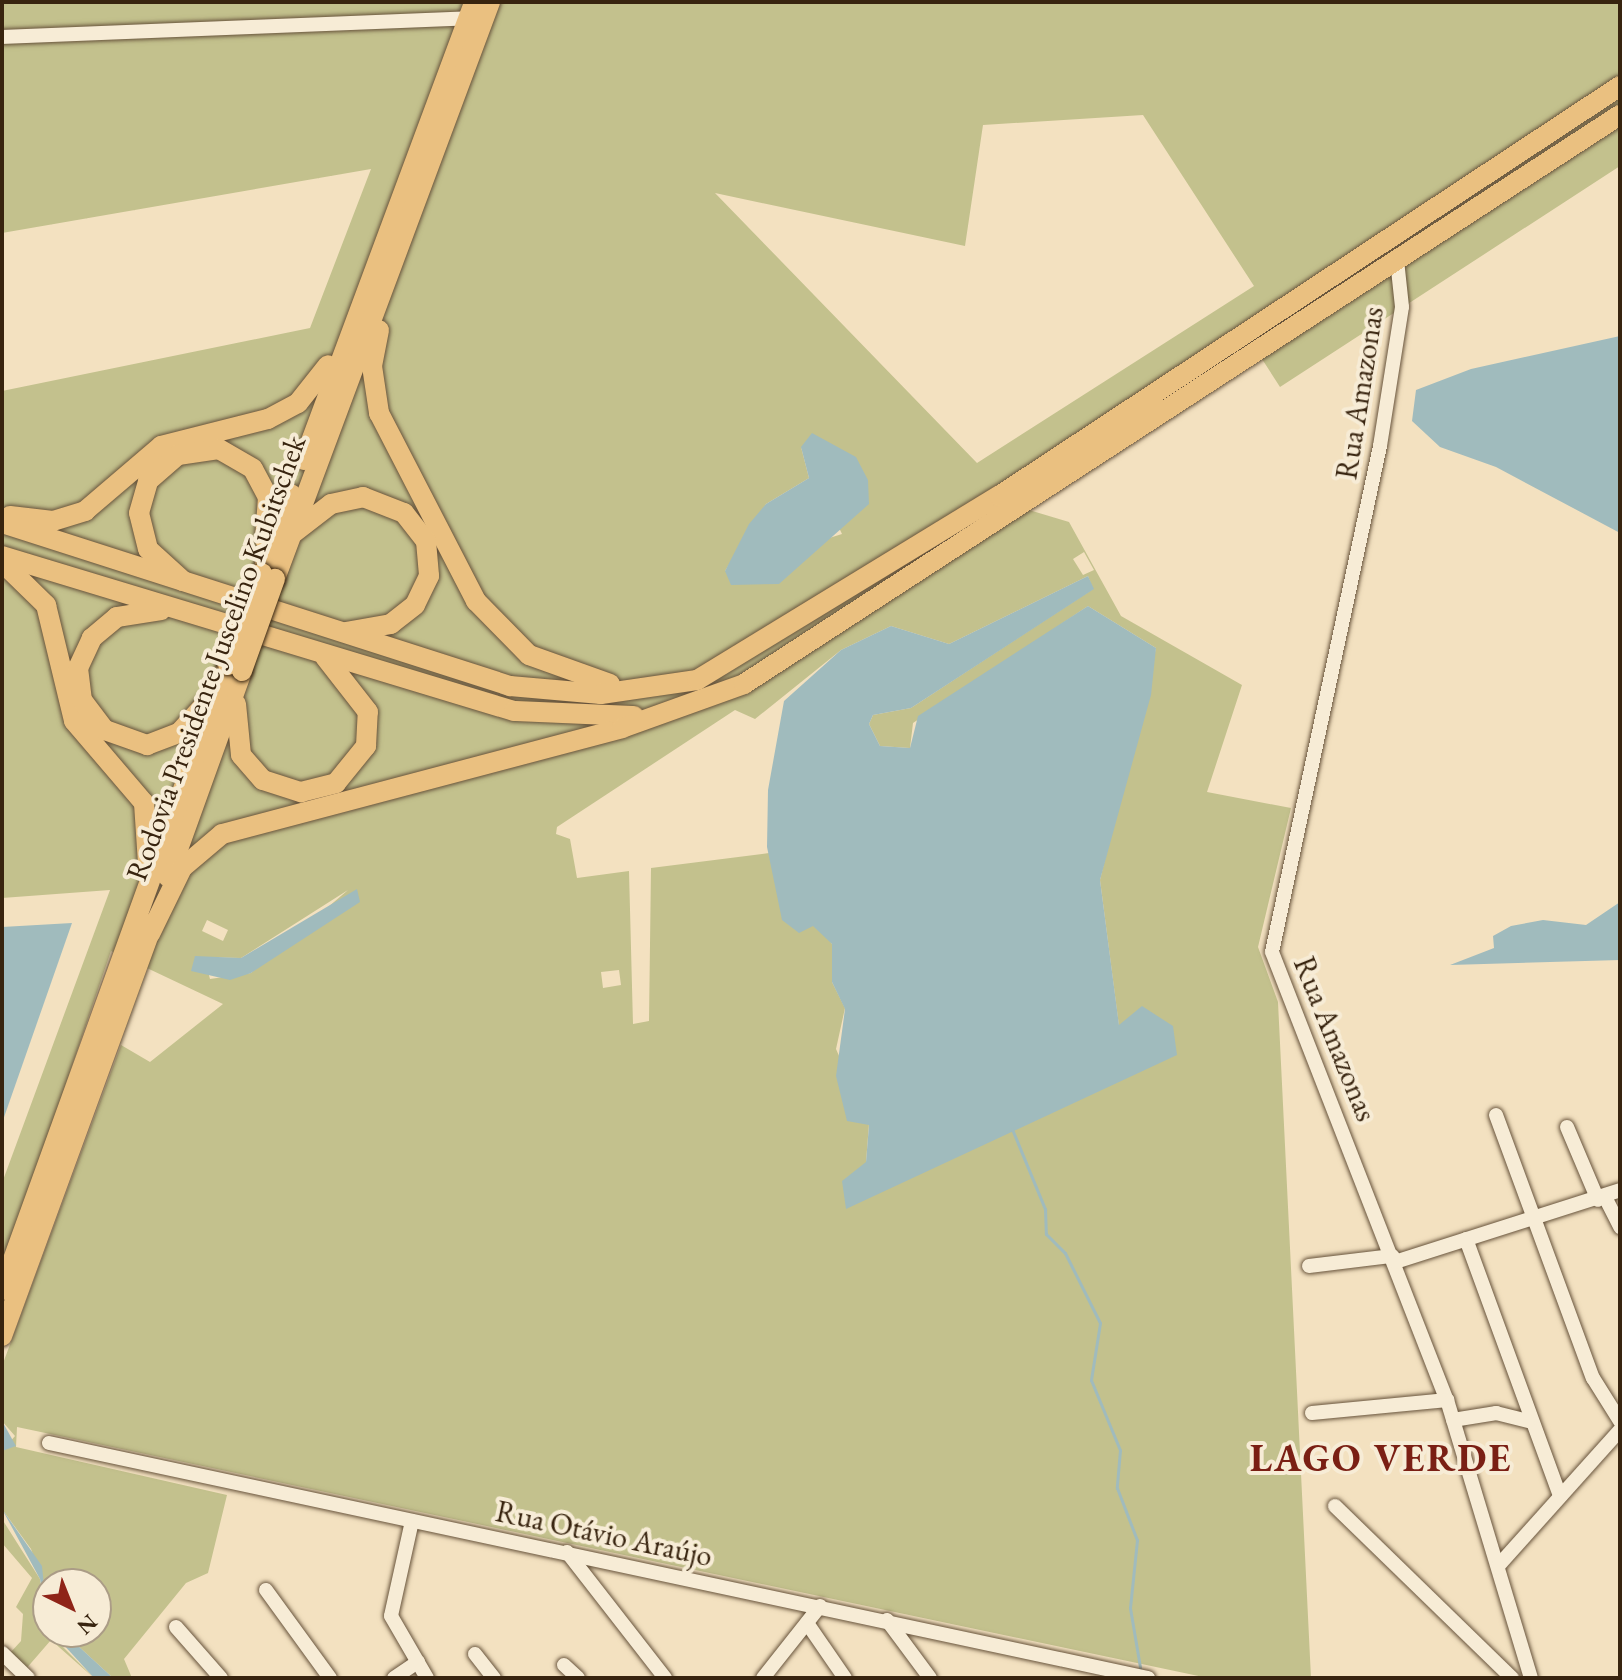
<!DOCTYPE html>
<meta charset="utf-8">
<style>
body{margin:0}
#map{position:relative;width:1622px;height:1680px;overflow:hidden;background:#f3e1c0;font-family:"EB Garamond",serif}
div>[style]{position:absolute}
.green>*{inset:0;background:#c3c18d}
.water>*{inset:0;background:#a0bbbd}
.stream>*{height:3px;margin:-1.5px;padding:0 1.5px;transform-origin:1.5px;border-radius:1.5px;background:#a0bbbd}
.roads{filter:drop-shadow(0 0 2px #67533b) drop-shadow(0 0 2px #67533b)}
.minor>*{height:14px;margin:-7px;padding:0 7px;transform-origin:7px;border-radius:7px;background:#f7ecd6}
.highway>*{height:20px;margin:-10px;padding:0 10px;transform-origin:10px;border-radius:10px;background:#eac080}
.bridges{filter:drop-shadow(0 0 2px #38240f) drop-shadow(0 0 2px #38240f)}
.highway-bridge>*{height:20px;margin:-10px;padding:0 10px;transform-origin:10px;border-radius:10px;background:#eac080}
span{translate:-50% -50%;white-space:nowrap;text-align:center;line-height:1.15;-webkit-text-stroke:8px #f7ecd6;paint-order:stroke}
.street-label{font-size:30px;color:#38240f}
.district-label{font-size:38px;color:#7a1f14;font-weight:700;letter-spacing:2px}
.frame{position:absolute;inset:0;border:4px solid #38240f;pointer-events:none}
.north{position:absolute;left:32px;top:1568px;width:80px;height:80px;box-sizing:border-box;background:#f7ecd6;border:2px solid #ab9c86;border-radius:50%;rotate:137deg;font-size:22px;font-weight:700;line-height:32px;text-align:center;color:#38240f}
.north::after{content:'';display:block;margin:auto;width:28px;height:36px;background:#8f2418;clip-path:polygon(50% 0,100% 100%,50% 72%,0 100%)}
</style>
<div id="map">
<div class="green">
<i style="clip-path:polygon(evenodd,2px 2px,1620px 2px,1620px 166px,1280px 387px,1262px 359px,1029px 510px,1069px 522px,1121px 616px,1242px 685px,1207px 792px,1291px 808px,1258px 947px,1278px 1002px,1311px 1678px,1208px 1678px,17px 1427px,16px 1447px,227px 1495px,208px 1573px,186px 1583px,124px 1659px,132px 1678px,113px 1678px,63px 1632px,96px 1632px,96px 1584px,48px 1584px,48px 1599px,31px 1549px,2px 1509px,2px 1451px,15px 1436px,2px 1421px,2px 1366px,121px 1045px,150px 1062px,223px 1004px,111px 951px,2px 1272px,2px 1183px,110px 890px,2px 898px,2px 391px,310px 328px,371px 169px,2px 233px,2px 2px,1143px 115px,1254px 286px,977px 463px,715px 193px,965px 246px,983px 125px,1143px 115px,2px 2px,801px 447px,842px 534px,725px 571px,766px 504px,809px 478px,801px 447px,2px 2px,1084px 552px,1094px 570px,1083px 575px,1073px 559px,1084px 552px,2px 2px,1088px 576px,1093px 589px,911px 708px,873px 715px,869px 724px,880px 746px,910px 748px,913px 723px,1088px 606px,1156px 648px,1100px 880px,1119px 1026px,866px 1162px,869px 1124px,836px 1049px,845px 1008px,832px 982px,832px 944px,769px 853px,651px 868px,649px 1021px,633px 1024px,629px 871px,577px 878px,570px 839px,556px 834px,557px 827px,735px 710px,755px 719px,841px 650px,891px 626px,949px 644px,1088px 576px,2px 2px,348px 890px,251px 973px,210px 979px,204px 957px,241px 958px,348px 890px,2px 2px,207px 920px,228px 930px,223px 941px,202px 931px,207px 920px,2px 2px,619px 970px,621px 985px,603px 988px,601px 972px,619px 970px)"></i>
<i style="clip-path:polygon(2px 1519px,40px 1579px,48px 1632px,94px 1678px,51px 1640px,25px 1670px,10px 1653px,21px 1641px,23px 1614px,16px 1607px,32px 1578px,2px 1543px)"></i>
</div>
<div class="water">
<i style="clip-path:polygon(1620px 336px,1620px 533px,1496px 467px,1440px 447px,1412px 421px,1416px 390px,1471px 369px)"></i>
<i style="clip-path:polygon(812px 433px,856px 457px,868px 480px,869px 504px,779px 584px,731px 585px,725px 571px,749px 524px,766px 504px,809px 478px,801px 447px)"></i>
<i style="clip-path:polygon(1088px 576px,1094px 589px,911px 708px,873px 715px,869px 724px,880px 746px,910px 748px,918px 716px,1088px 606px,1156px 648px,1151px 695px,1100px 880px,1119px 1025px,1142px 1006px,1173px 1026px,1177px 1055px,846px 1209px,842px 1181px,866px 1162px,869px 1125px,847px 1121px,836px 1076px,845px 1009px,832px 982px,832px 944px,813px 926px,799px 933px,782px 920px,767px 847px,768px 790px,784px 701px,841px 650px,891px 626px,949px 644px)"></i>
<i style="clip-path:polygon(357px 889px,360px 902px,251px 973px,230px 980px,191px 971px,195px 956px,241px 958px)"></i>
<i style="clip-path:polygon(1620px 902px,1620px 960px,1450px 965px,1494px 948px,1493px 936px,1511px 926px,1543px 920px,1586px 925px)"></i>
<i style="clip-path:polygon(72px 923px,2px 1123px,2px 927px)"></i>
<i style="clip-path:polygon(2px 1421px,16px 1446px,2px 1451px)"></i>
<i style="clip-path:polygon(2px 1509px,42px 1566px,48px 1625px,40px 1579px)"></i>
<i style="clip-path:polygon(52px 1632px,63px 1632px,113px 1678px,94px 1678px)"></i>
</div>
<div class="stream">
<i style="left:1012px;top:1129px;width:87px;rotate:67.6deg"></i>
<i style="left:1045px;top:1209px;width:25px;rotate:88deg"></i>
<i style="left:1046px;top:1234px;width:27px;rotate:45deg"></i>
<i style="left:1065px;top:1253px;width:78px;rotate:63.4deg"></i>
<i style="left:1100px;top:1323px;width:58px;rotate:99deg"></i>
<i style="left:1091px;top:1380px;width:76px;rotate:67.5deg"></i>
<i style="left:1120px;top:1450px;width:38px;rotate:95deg"></i>
<i style="left:1117px;top:1488px;width:56px;rotate:69deg"></i>
<i style="left:1137px;top:1540px;width:68px;rotate:95.9deg"></i>
<i style="left:1130px;top:1608px;width:66px;rotate:80.4deg"></i>
</div>
<div class="roads">
<div class="minor">
<i style="left:2px;top:37px;width:467px;rotate:-2.3deg"></i>
<i style="left:1397px;top:260px;width:47px;rotate:83.9deg"></i>
<i style="left:1402px;top:307px;width:141px;rotate:99deg"></i>
<i style="left:1380px;top:446px;width:517px;rotate:102.05deg"></i>
<i style="left:1272px;top:952px;width:481px;rotate:68.7deg"></i>
<i style="left:1447px;top:1400px;width:290px;rotate:73.2deg"></i>
<i style="left:1496px;top:1115px;width:280px;rotate:69.8deg"></i>
<i style="left:1593px;top:1378px;width:51px;rotate:57.9deg"></i>
<i style="left:1567px;top:1127px;width:79px;rotate:67deg"></i>
<i style="left:1605px;top:1197px;width:34px;rotate:63deg"></i>
<i style="left:1466px;top:1239px;width:274px;rotate:69.9deg"></i>
<i style="left:1395px;top:1262px;width:236px;rotate:-17.7deg"></i>
<i style="left:1309px;top:1266px;width:84px;rotate:-6.9deg"></i>
<i style="left:1312px;top:1413px;width:136px;rotate:-5.5deg"></i>
<i style="left:1453px;top:1420px;width:44px;rotate:-9.2deg"></i>
<i style="left:1496px;top:1413px;width:33px;rotate:14deg"></i>
<i style="left:49px;top:1443px;width:1124px;rotate:12.07deg"></i>
<i style="left:1335px;top:1506px;width:247px;rotate:44.2deg"></i>
<i style="left:412px;top:1521px;width:97px;rotate:102.5deg"></i>
<i style="left:391px;top:1616px;width:72px;rotate:59.9deg"></i>
<i style="left:567px;top:1552px;width:160px;rotate:52.1deg"></i>
<i style="left:1498px;top:1566px;width:183px;rotate:-48.1deg"></i>
<i style="left:266px;top:1590px;width:109px;rotate:54deg"></i>
<i style="left:887px;top:1620px;width:72px;rotate:53.4deg"></i>
<i style="left:807px;top:1623px;width:67px;rotate:55.4deg"></i>
<i style="left:176px;top:1627px;width:68px;rotate:48.6deg"></i>
<i style="left:2px;top:1653px;width:36px;rotate:44deg"></i>
<i style="left:475px;top:1654px;width:31px;rotate:52deg"></i>
<i style="left:564px;top:1665px;width:19px;rotate:43deg"></i>
<i style="left:394px;top:1678px;width:29px;rotate:-34deg"></i>
<i style="left:763px;top:1678px;width:92px;rotate:-51.6deg"></i>
</div>
<div class="highway">
<i style="left:379px;top:330px;width:37px;rotate:101deg"></i>
<i style="left:372px;top:366px;width:48px;rotate:81.5deg"></i>
<i style="left:379px;top:413px;width:212px;rotate:62.7deg"></i>
<i style="left:476px;top:601px;width:76px;rotate:45.5deg"></i>
<i style="left:529px;top:655px;width:86px;rotate:19.7deg"></i>
<i style="left:304px;top:460px;width:489px;rotate:-69.6deg"></i>
<i style="left:10px;top:516px;width:43px;rotate:6.6deg"></i>
<i style="left:53px;top:521px;width:34px;rotate:-17deg"></i>
<i style="left:85px;top:511px;width:100px;rotate:-40.5deg"></i>
<i style="left:161px;top:446px;width:110px;rotate:-14.2deg"></i>
<i style="left:268px;top:419px;width:34px;rotate:-28deg"></i>
<i style="left:298px;top:403px;width:48px;rotate:-51.7deg"></i>
<i style="left:2px;top:523px;width:534px;rotate:17.79deg"></i>
<i style="left:510px;top:686px;width:91px;rotate:5deg"></i>
<i style="left:601px;top:694px;width:97px;rotate:-8.3deg"></i>
<i style="left:697px;top:680px;width:354px;rotate:-31.4deg"></i>
<i style="left:999px;top:496px;width:744px;rotate:-33.43deg"></i>
<i style="left:292px;top:534px;width:49px;rotate:-37.6deg"></i>
<i style="left:331px;top:504px;width:33px;rotate:-12deg"></i>
<i style="left:363px;top:497px;width:44px;rotate:21.3deg"></i>
<i style="left:404px;top:513px;width:36px;rotate:52deg"></i>
<i style="left:426px;top:541px;width:35px;rotate:85deg"></i>
<i style="left:429px;top:576px;width:32px;rotate:116deg"></i>
<i style="left:415px;top:605px;width:31px;rotate:142deg"></i>
<i style="left:391px;top:624px;width:46px;rotate:169.9deg"></i>
<i style="left:2px;top:556px;width:535px;rotate:16.84deg"></i>
<i style="left:514px;top:711px;width:120px;rotate:2.4deg"></i>
<i style="left:2px;top:562px;width:62px;rotate:44.3deg"></i>
<i style="left:46px;top:605px;width:119px;rotate:76.4deg"></i>
<i style="left:74px;top:721px;width:108px;rotate:49.5deg"></i>
<i style="left:144px;top:803px;width:60px;rotate:86.2deg"></i>
<i style="left:262px;top:573px;width:84px;rotate:-69.8deg"></i>
<i style="left:275px;top:579px;width:616px;rotate:-69.56deg"></i>
<i style="left:183px;top:581px;width:47px;rotate:-137.6deg"></i>
<i style="left:148px;top:549px;width:37px;rotate:-104deg"></i>
<i style="left:139px;top:513px;width:33px;rotate:-74deg"></i>
<i style="left:148px;top:481px;width:40px;rotate:-41deg"></i>
<i style="left:178px;top:455px;width:41px;rotate:-8.3deg"></i>
<i style="left:219px;top:449px;width:39px;rotate:30deg"></i>
<i style="left:253px;top:469px;width:32px;rotate:62deg"></i>
<i style="left:268px;top:497px;width:43px;rotate:94deg"></i>
<i style="left:161px;top:610px;width:45px;rotate:171deg"></i>
<i style="left:117px;top:617px;width:33px;rotate:140deg"></i>
<i style="left:92px;top:638px;width:33px;rotate:115deg"></i>
<i style="left:78px;top:668px;width:32px;rotate:83deg"></i>
<i style="left:82px;top:700px;width:38px;rotate:53deg"></i>
<i style="left:105px;top:730px;width:45px;rotate:19.7deg"></i>
<i style="left:147px;top:745px;width:34px;rotate:-21deg"></i>
<i style="left:179px;top:733px;width:42px;rotate:-47.9deg"></i>
<i style="left:236px;top:704px;width:51px;rotate:84.4deg"></i>
<i style="left:241px;top:755px;width:33px;rotate:49deg"></i>
<i style="left:263px;top:780px;width:40px;rotate:18deg"></i>
<i style="left:301px;top:792px;width:36px;rotate:-14deg"></i>
<i style="left:336px;top:783px;width:48px;rotate:-51deg"></i>
<i style="left:366px;top:746px;width:34px;rotate:-87deg"></i>
<i style="left:368px;top:712px;width:70px;rotate:-128deg"></i>
<i style="left:168px;top:877px;width:219px;rotate:-70.2deg"></i>
<i style="left:150px;top:934px;width:73px;rotate:-64.1deg"></i>
<i style="left:182px;top:868px;width:52px;rotate:-40.4deg"></i>
<i style="left:222px;top:834px;width:414px;rotate:-14.8deg"></i>
<i style="left:622px;top:728px;width:130px;rotate:-19.8deg"></i>
<i style="left:744px;top:684px;width:1045px;rotate:-33.01deg"></i>
<i style="left:2px;top:1290px;width:665px;rotate:-70.12deg"></i>
<i style="left:2px;top:1336px;width:440px;rotate:-69.9deg"></i>
</div>
</div>
<div class="bridges">
<div class="highway-bridge">
<i style="left:228px;top:665px;width:98px;rotate:-69.7deg"></i>
<i style="left:242px;top:671px;width:98px;rotate:-70.3deg"></i>
</div>
</div>
<div class="street-label">
<span style="left:1360px;top:393px;rotate:-81deg">Rua Amazonas</span>
<span style="left:216px;top:658px;rotate:-70deg">Rodovia Presidente Juscelino Kubitschek</span>
<span style="left:1335px;top:1039px;rotate:68deg">Rua Amazonas</span>
<span style="left:604px;top:1534px;rotate:12deg">Rua Otávio Araújo</span>
</div>
<div class="district-label">
<span style="left:1381px;top:1458px">LAGO VERDE</span>
</div>
<div class="frame"></div>
<div class="north">N</div>
</div>
